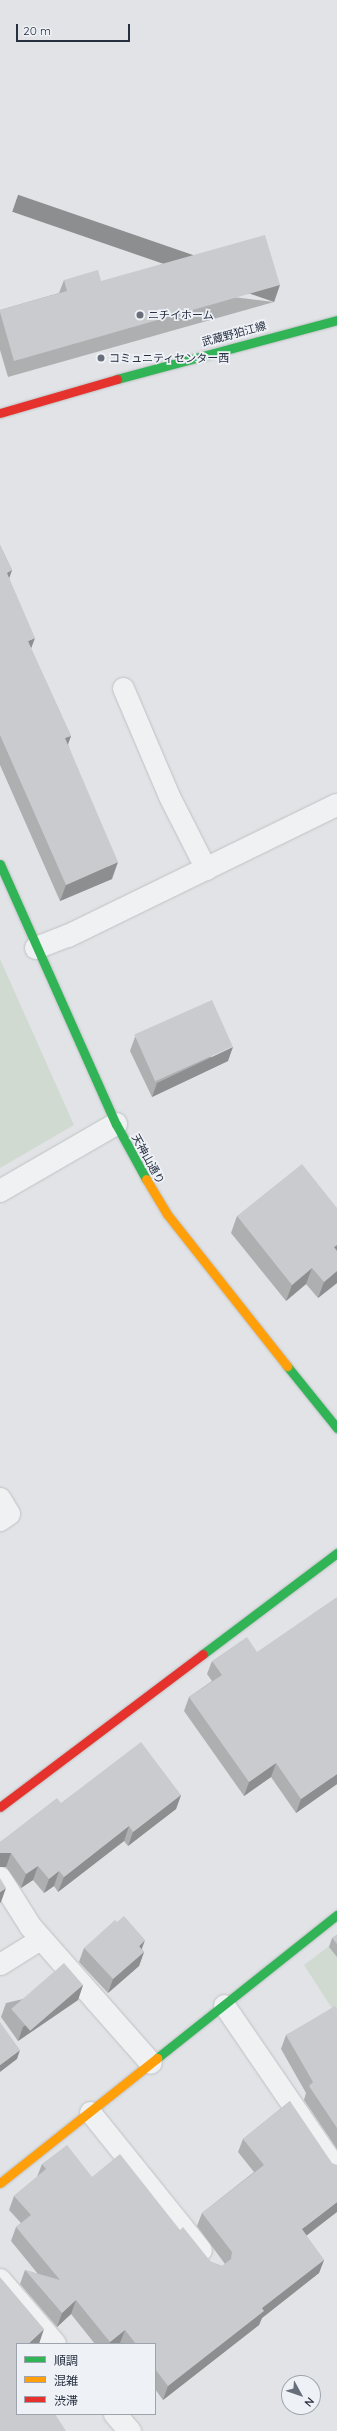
<!DOCTYPE html>
<meta charset="utf-8">
<style>
body{margin:0}
#map{position:relative;width:337px;height:2431px;overflow:hidden;background:#e1e3e6;font-family:Quicksand,"Noto Sans JP",sans-serif}
div>[style]{position:absolute}
.green>*{inset:0;background:#d1dad1}
.roads{filter:drop-shadow(0 0 1px #bfc1c4) drop-shadow(0 0 1px #bfc1c4)}
.lane>*{height:21px;margin:-10.5px;padding:0 10.5px;transform-origin:10.5px;border-radius:10.5px;background:#f0f1f3}
.street>*{height:22px;margin:-11px;padding:0 11px;transform-origin:11px;border-radius:11px;background:#f0f1f3}
.fast>*{height:9px;margin:-4.5px;padding:0 4.5px;transform-origin:4.5px;border-radius:4.5px;background:#30b455}
.slow>*{height:9px;margin:-4.5px;padding:0 4.5px;transform-origin:4.5px;border-radius:4.5px;background:#ff9f0a}
.jam>*{height:9px;margin:-4.5px;padding:0 4.5px;transform-origin:4.5px;border-radius:4.5px;background:#e5322d}
.wall>*{inset:0;background:#adafb1}
.shaded-wall>*{inset:0;background:#8d8e90;transform-origin:0 0}
.building>*{inset:0;background:#c9cbce;transform-origin:0 0}
.dots>*{width:11px;height:11px;translate:-50% -50%;box-sizing:border-box;border:2px solid #eef1f6;border-radius:50%}
span{translate:-50% -50%;white-space:nowrap;text-align:center;line-height:1.15;-webkit-text-stroke:3.5px #eef1f6;paint-order:stroke}
.poi-label{font-size:11px;color:#273040}
.left{translate:0 -50%;text-align:left}
.street-label{font-size:11px;color:#273040}
.legend{position:absolute;left:16px;top:2343px;width:140px;height:72px;box-sizing:border-box;background:#eef1f6;border:1px solid #9ea4ad;margin:0;padding:5px 7px;list-style:none;font-size:12px;color:#273040}
.legend li{display:flex;align-items:center;gap:8px;height:20px}
.legend b{width:20px;border:1px solid #9ea4ad}
.north{position:absolute;left:281px;top:2375px;width:40px;height:40px;box-sizing:border-box;background:#eef1f6;border:1px solid #9ea4ad;border-radius:50%;rotate:130deg;font-size:11px;font-weight:700;line-height:16px;text-align:center;color:#273040}
.north::after{content:'';display:block;margin:auto;width:14px;height:18px;background:#686f7a;clip-path:polygon(50% 0,100% 100%,50% 72%,0 100%)}
.scale{position:absolute;left:16px;top:24px;width:114px;height:18px;box-sizing:border-box;border:2px solid #273040;border-top:0;padding-left:5px;font-size:12px;line-height:14px;white-space:nowrap;color:#273040;-webkit-text-stroke:3px #eef1f6;paint-order:stroke}
</style>
<div id="map">
<div class="green">
<i style="clip-path:polygon(0 959px,74px 1125px,0 1168px)"></i>
<i style="clip-path:polygon(337px 1940px,337px 2016px,304px 1965px)"></i>
</div>
<div class="roads">
<div class="lane">
<i style="left:123px;top:688px;width:117px;rotate:66.9deg"></i>
<i style="left:169px;top:796px;width:82px;rotate:63.1deg"></i>
<i style="left:0;top:1964px;width:47px;rotate:-32deg"></i>
<i style="left:224px;top:2005px;width:200px;rotate:55.6deg"></i>
<i style="left:90px;top:2112px;width:177px;rotate:51.2deg"></i>
</div>
<div class="street">
<i style="left:36px;top:948px;width:34px;rotate:-21deg"></i>
<i style="left:68px;top:936px;width:299px;rotate:-26deg"></i>
<i style="left:0;top:1191px;width:134px;rotate:-30deg"></i>
<i style="left:0;top:1499px;width:17px;rotate:59deg"></i>
<i style="left:9px;top:1514px;width:11px;rotate:146deg"></i>
<i style="left:0;top:1878px;width:58px;rotate:57.7deg"></i>
<i style="left:31px;top:1927px;width:181px;rotate:48.6deg"></i>
<i style="left:0;top:2280px;width:84px;rotate:49.3deg"></i>
<i style="left:115px;top:2414px;width:23px;rotate:49deg"></i>
</div>
<div class="fast">
<i style="left:117px;top:379px;width:228px;rotate:-15deg"></i>
<i style="left:0;top:864px;width:285px;rotate:66deg"></i>
<i style="left:116px;top:1124px;width:63px;rotate:61.4deg"></i>
<i style="left:287px;top:1366px;width:80px;rotate:51.1deg"></i>
<i style="left:203px;top:1654px;width:168px;rotate:-37deg"></i>
<i style="left:157px;top:2058px;width:230px;rotate:-38.5deg"></i>
</div>
<div class="slow">
<i style="left:146px;top:1179px;width:41px;rotate:59deg"></i>
<i style="left:167px;top:1214px;width:194px;rotate:51.7deg"></i>
<i style="left:0;top:2183px;width:201px;rotate:-38.5deg"></i>
</div>
<div class="jam">
<i style="left:0;top:413px;width:122px;rotate:-16.2deg"></i>
<i style="left:0;top:1807px;width:254px;rotate:-37deg"></i>
</div>
</div>
<div class="wall">
<i style="clip-path:polygon(64px 280px,101px 281px,274px 302px,8px 377px,0 350px,0 310px,59px 293px)"></i>
<i style="clip-path:polygon(0 545px,12px 570px,9px 578px,31px 649px,71px 736px,68px 744px,112px 879px,60px 901px,0 765px)"></i>
<i style="clip-path:polygon(135px 1037px,228px 1061px,152px 1097px,130px 1051px)"></i>
<i style="clip-path:polygon(337px 1208px,337px 1283px,318px 1298px,306px 1284px,286px 1301px,231px 1233px,237px 1216px)"></i>
<i style="clip-path:polygon(212px 1661px,337px 1784px,296px 1813px,271px 1777px,244px 1796px,184px 1711px,189px 1697px,212px 1681px,207px 1674px)"></i>
<i style="clip-path:polygon(181px 1795px,176px 1809px,128px 1846px,124px 1841px,58px 1892px,54px 1886px,44px 1893px,33px 1880px,21px 1888px,6px 1867px,0 1867px,0 1842px,61px 1803px)"></i>
<i style="clip-path:polygon(337px 1935px,337px 1957px,329px 1947px,332px 1938px)"></i>
<i style="clip-path:polygon(84px 1948px,142px 1949px,144px 1952px,139px 1966px,108px 1993px,79px 1962px)"></i>
<i style="clip-path:polygon(83px 1985px,78px 2000px,18px 2041px,1px 2017px,6px 2003px)"></i>
<i style="clip-path:polygon(337px 2009px,337px 2149px,304px 2100px,306px 2093px,281px 2049px,286px 2035px)"></i>
<i style="clip-path:polygon(290px 2101px,306px 2236px,324px 2260px,319px 2273px,262px 2318px,259px 2325px,163px 2400px,155px 2389px,155px 2344px,120px 2344px,120px 2343px,119px 2344px,95px 2344px,71px 2314px,57px 2327px,20px 2284px,25px 2270px,38px 2274px,11px 2241px,16px 2227px,21px 2223px,9px 2210px,14px 2196px,37px 2177px,42px 2164px,92px 2177px,180px 2230px,211px 2262px,222px 2266px,225px 2264px,197px 2226px,202px 2213px,254px 2172px,238px 2152px,243px 2139px)"></i>
</div>
<div class="shaded-wall">
<i style="left:280px;top:285px;width:18px;height:277px;rotate:109deg"></i>
<i style="clip-path:polygon(12px 570px,6px 587px,7px 573px)"></i>
<i style="clip-path:polygon(35px 638px,29px 654px,28px 641px)"></i>
<i style="clip-path:polygon(71px 736px,65px 752px,65px 738px)"></i>
<i style="clip-path:polygon(118px 862px,112px 879px,60px 901px,66px 885px)"></i>
<i style="clip-path:polygon(233px 1047px,228px 1061px,152px 1097px,157px 1083px)"></i>
<i style="clip-path:polygon(337px 1245px,337px 1256px,334px 1247px)"></i>
<i style="clip-path:polygon(312px 1268px,306px 1284px,286px 1301px,292px 1285px)"></i>
<i style="clip-path:polygon(337px 1271px,337px 1283px,318px 1298px,324px 1282px)"></i>
<i style="clip-path:polygon(276px 1763px,271px 1777px,244px 1796px,249px 1782px)"></i>
<i style="clip-path:polygon(337px 1774px,337px 1784px,296px 1813px,301px 1799px)"></i>
<i style="clip-path:polygon(181px 1795px,176px 1809px,128px 1846px,133px 1832px)"></i>
<i style="clip-path:polygon(129px 1826px,124px 1841px,58px 1892px,64px 1877px)"></i>
<i style="clip-path:polygon(0 1853px,11px 1853px,6px 1867px,0 1867px)"></i>
<i style="clip-path:polygon(38px 1866px,33px 1880px,21px 1888px,26px 1874px)"></i>
<i style="clip-path:polygon(59px 1871px,54px 1886px,44px 1893px,49px 1879px)"></i>
<i style="clip-path:polygon(6px 1888px,1px 1902px,0 1903px,0 1892px)"></i>
<i style="clip-path:polygon(145px 1940px,140px 1954px,139px 1946px)"></i>
<i style="clip-path:polygon(144px 1952px,139px 1966px,108px 1993px,113px 1979px)"></i>
<i style="clip-path:polygon(83px 1985px,78px 2000px,18px 2041px,23px 2027px)"></i>
<i style="clip-path:polygon(20px 2050px,17px 2059px,0 2072px,0 2065px)"></i>
<i style="clip-path:polygon(337px 2202px,337px 2212px,297px 2243px,302px 2229px)"></i>
<i style="clip-path:polygon(324px 2260px,319px 2273px,262px 2318px,259px 2325px,163px 2400px,168px 2386px,262px 2308px)"></i>
<i style="clip-path:polygon(76px 2300px,71px 2314px,57px 2327px,62px 2313px)"></i>
<i style="clip-path:polygon(44px 2329px,39px 2344px,28px 2344px)"></i>
<i style="clip-path:polygon(125px 2330px,120px 2343px,119px 2344px,109px 2344px,110px 2342px)"></i>
</div>
<div class="building">
<i style="clip-path:polygon(265px 235px,280px 285px,14px 361px,0 312px,0 310px,67px 291px,64px 280px,98px 270px,101px 281px)"></i>
<i style="clip-path:polygon(0 545px,12px 570px,7px 573px,35px 638px,28px 641px,71px 736px,65px 738px,118px 862px,66px 885px,0 735px)"></i>
<i style="left:212px;top:1000px;width:51px;height:85px;rotate:66deg"></i>
<i style="clip-path:polygon(302px 1164px,337px 1208px,337px 1245px,334px 1247px,337px 1251px,337px 1271px,324px 1282px,312px 1268px,292px 1285px,237px 1216px)"></i>
<i style="clip-path:polygon(337px 1597px,337px 1774px,301px 1799px,276px 1763px,249px 1782px,189px 1697px,222px 1675px,212px 1661px,247px 1637px,257px 1652px)"></i>
<i style="clip-path:polygon(141px 1742px,181px 1795px,133px 1832px,129px 1826px,64px 1877px,59px 1871px,49px 1879px,38px 1866px,26px 1874px,11px 1853px,0 1853px,0 1842px,57px 1798px,61px 1803px)"></i>
<i style="clip-path:polygon(0 1878px,6px 1888px,0 1892px)"></i>
<i style="clip-path:polygon(124px 1916px,145px 1940px,139px 1946px,144px 1952px,113px 1979px,84px 1948px,115px 1920px,117px 1922px)"></i>
<i style="clip-path:polygon(337px 1935px,337px 1944px,332px 1938px)"></i>
<i style="left:64px;top:1963px;width:29px;height:70px;rotate:49deg"></i>
<i style="clip-path:polygon(335px 2006px,337px 2009px,337px 2128px,309px 2086px,313px 2082px,286px 2035px)"></i>
<i style="clip-path:polygon(0 2022px,20px 2050px,0 2065px)"></i>
<i style="clip-path:polygon(290px 2101px,332px 2163px,337px 2165px,337px 2202px,302px 2229px,324px 2260px,262px 2308px,264px 2311px,168px 2386px,155px 2369px,155px 2344px,136px 2344px,125px 2330px,110px 2342px,76px 2300px,62px 2313px,25px 2270px,60px 2280px,16px 2227px,31px 2215px,14px 2196px,46px 2169px,42px 2164px,67px 2145px,92px 2177px,120px 2154px,180px 2230px,183px 2227px,211px 2262px,222px 2266px,231px 2259px,232px 2252px,202px 2213px,264px 2165px,243px 2139px)"></i>
<i style="clip-path:polygon(0 2277px,44px 2329px,28px 2344px,17px 2344px,17px 2414px,55px 2414px,66px 2431px,0 2431px)"></i>
</div>
<div class="dots">
<i style="left:140px;top:315px;background:#686f7a"></i>
<i style="left:101px;top:358px;background:#686f7a"></i>
</div>
<div class="poi-label">
<span class="left" style="left:148px;top:315px">ニチイホーム</span>
<span class="left" style="left:109px;top:358px">コミュニティセンター西</span>
</div>
<div class="street-label">
<span style="left:234px;top:334px;rotate:-15deg">武蔵野狛江線</span>
<span style="left:148px;top:1159px;rotate:61deg">天神山通り</span>
</div>
<ul class="legend">
<li><b style="height:5px;background:#30b455"></b>順調</li>
<li><b style="height:5px;background:#ff9f0a"></b>混雑</li>
<li><b style="height:5px;background:#e5322d"></b>渋滞</li>
</ul>
<div class="north">N</div>
<div class="scale">20 m</div>
</div>
